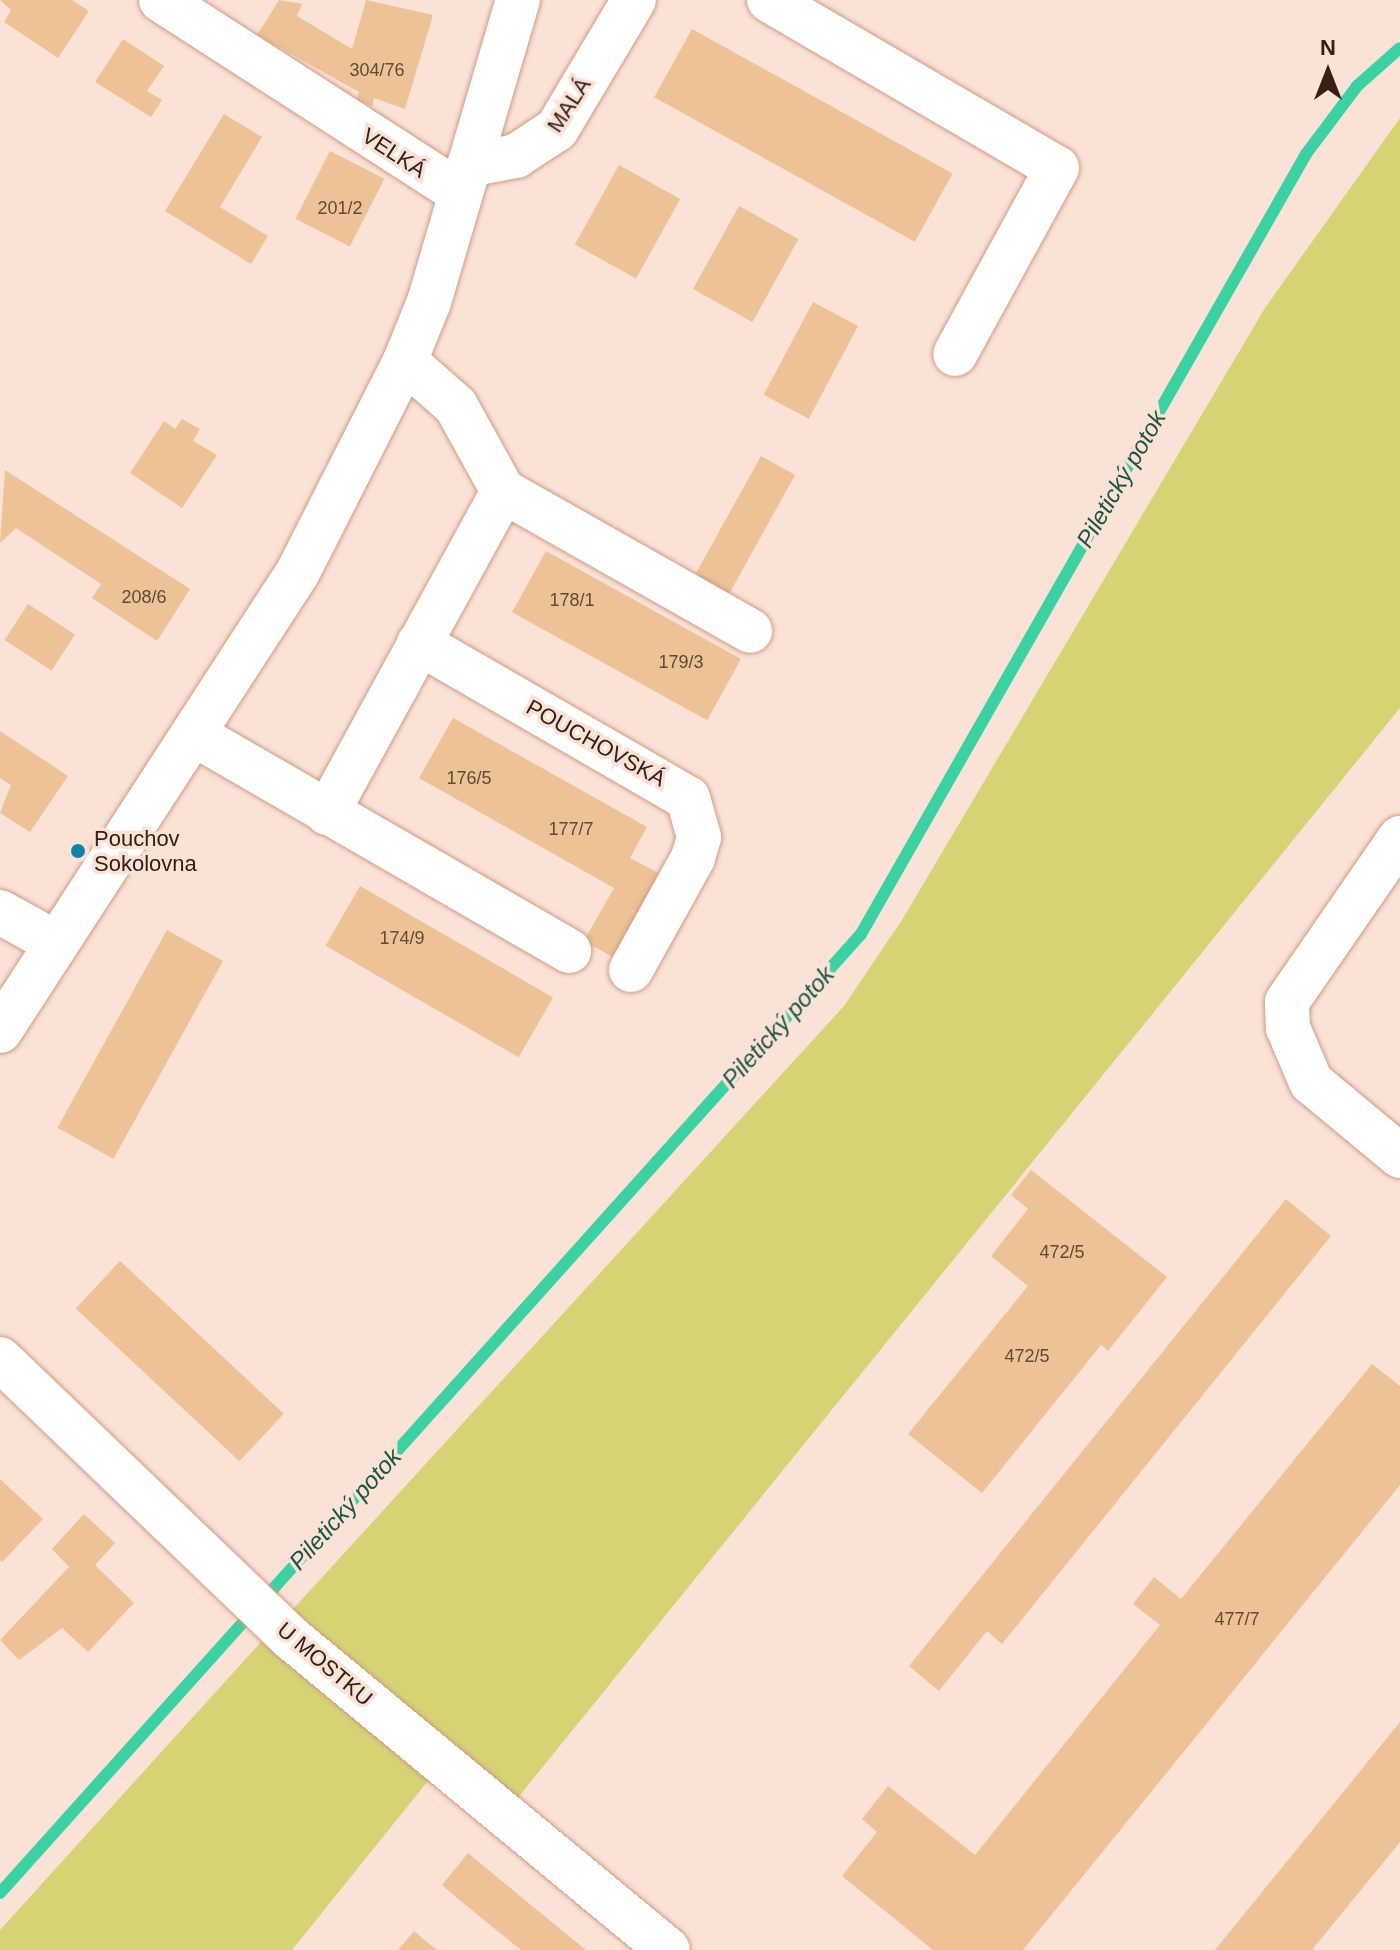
<!DOCTYPE html>
<meta charset="utf-8">
<style>
body{margin:0}
#map{position:relative;width:1400px;height:1950px;overflow:hidden;background:#fae2d7;font-family:Arial,sans-serif}
div>[style]{position:absolute}
.green>*{inset:0;background:#d6d375}
.stream>*{height:12px;margin:-6px;padding:0 6px;transform-origin:6px;border-radius:6px;background:#3bd1a2}
.building>*{inset:0;background:#ecc296;transform-origin:0 0}
.roads{filter:drop-shadow(0 0 2px #d19b80) drop-shadow(0 0 2px #d19b80)}
.minor>*{height:44px;margin:-22px;padding:0 22px;transform-origin:22px;border-radius:22px;background:#fff}
.dots>*{width:22px;height:22px;translate:-50% -50%;box-sizing:border-box;border:4px solid #fae2d7;border-radius:50%}
span{translate:-50% -50%;white-space:nowrap;text-align:center;line-height:1.15;-webkit-text-stroke:7px #fae2d7;paint-order:stroke}
.number-label{font-size:18px;color:#634836}
.number-label span{-webkit-text-stroke-width:0}
.street-label{font-size:22px;color:#352016}
.poi-label{font-size:22px;color:#352016}
.left{translate:0 -50%;text-align:left}
.water-label{font-size:24px;color:#1c5642;font-style:italic}
.north{position:absolute;left:1288px;top:32px;width:80px;height:80px;-webkit-text-stroke:6px #fae2d7;paint-order:stroke;rotate:0deg;font-size:22px;font-weight:700;line-height:32px;text-align:center;color:#352016}
.north::after{content:'';display:block;margin:auto;width:28px;height:36px;background:#352016;clip-path:polygon(50% 0,100% 100%,50% 72%,0 100%)}
</style>
<div id="map">
<div class="green">
<i style="clip-path:polygon(1400px 118px,1400px 708px,516px 1800px,284px 1619px,844px 1006px,902px 920px,1265px 308px)"></i>
<i style="clip-path:polygon(261px 1642px,432px 1776px,292px 1950px,0 1950px,0 1930px)"></i>
</div>
<div class="stream">
<i style="left:0;top:1893px;width:1289px;rotate:-48.08deg"></i>
<i style="left:861px;top:934px;width:898px;rotate:-60.29deg"></i>
<i style="left:1306px;top:154px;width:85px;rotate:-53.1deg"></i>
<i style="left:1357px;top:86px;width:57px;rotate:-41.5deg"></i>
</div>
<div class="building">
<i style="clip-path:polygon(0 0,72px 0,89px 11px,58px 58px,4px 22px,11px 10px)"></i>
<i style="clip-path:polygon(279px 0,302px 4px,297px 16px,352px 49px,366px 0,433px 15px,405px 109px,374px 98px,372px 106px,357px 100px,359px 92px,257px 35px)"></i>
<i style="left:692px;top:29px;width:298px;height:78px;rotate:29deg"></i>
<i style="clip-path:polygon(123px 39px,164px 66px,147px 91px,162px 100px,151px 117px,95px 82px)"></i>
<i style="clip-path:polygon(224px 114px,262px 137px,220px 207px,268px 236px,251px 264px,165px 211px)"></i>
<i style="left:330px;top:151px;width:61px;height:76px;rotate:27deg"></i>
<i style="left:619px;top:165px;width:70px;height:91px;rotate:29deg"></i>
<i style="left:739px;top:206px;width:68px;height:95px;rotate:29deg"></i>
<i style="left:813px;top:302px;width:51px;height:105px;rotate:28deg"></i>
<i style="clip-path:polygon(182px 419px,200px 429px,193px 441px,217px 455px,182px 508px,130px 473px,164px 421px,175px 429px)"></i>
<i style="left:761px;top:456px;width:39px;height:137px;rotate:29deg"></i>
<i style="clip-path:polygon(5px 470px,190px 589px,157px 641px,92px 598px,101px 584px,16px 528px,0 543px)"></i>
<i style="left:546px;top:551px;width:223px;height:70px;rotate:29deg"></i>
<i style="left:28px;top:604px;width:56px;height:43px;rotate:33deg"></i>
<i style="clip-path:polygon(453px 718px,647px 827px,630px 858px,666px 877px,618px 960px,584px 941px,614px 888px,419px 778px)"></i>
<i style="clip-path:polygon(0 731px,68px 776px,30px 832px,0 813px,11px 785px,0 778px)"></i>
<i style="left:360px;top:886px;width:223px;height:69px;rotate:30deg"></i>
<i style="left:167px;top:930px;width:64px;height:226px;rotate:29deg"></i>
<i style="clip-path:polygon(1031px 1170px,1167px 1277px,1108px 1351px,1101px 1345px,982px 1493px,908px 1434px,1028px 1286px,991px 1256px,1028px 1209px,1011px 1195px)"></i>
<i style="clip-path:polygon(1286px 1199px,1331px 1236px,1002px 1644px,987px 1631px,939px 1691px,909px 1666px)"></i>
<i style="left:120px;top:1261px;width:224px;height:65px;rotate:43deg"></i>
<i style="clip-path:polygon(1372px 1364px,1400px 1386px,1400px 1485px,1023px 1950px,933px 1950px,842px 1876px,877px 1832px,862px 1819px,888px 1786px,975px 1855px,1160px 1625px,1133px 1604px,1154px 1577px,1181px 1599px)"></i>
<i style="clip-path:polygon(0 1479px,43px 1519px,2px 1562px,0 1560px)"></i>
<i style="clip-path:polygon(84px 1514px,115px 1543px,95px 1565px,134px 1603px,88px 1652px,62px 1628px,19px 1660px,0 1640px,69px 1567px,52px 1549px)"></i>
<i style="clip-path:polygon(1400px 1722px,1400px 1842px,1312px 1950px,1215px 1950px)"></i>
<i style="clip-path:polygon(468px 1853px,526px 1901px,586px 1950px,521px 1950px,457px 1898px,442px 1885px)"></i>
<i style="clip-path:polygon(414px 1931px,429px 1944px,438px 1950px,398px 1950px)"></i>
</div>
<div class="roads">
<div class="minor">
<i style="left:161px;top:0;width:356px;rotate:32.8deg"></i>
<i style="left:769px;top:0;width:333px;rotate:30.3deg"></i>
<i style="left:1057px;top:168px;width:212px;rotate:118.7deg"></i>
<i style="left:469px;top:165px;width:48px;rotate:-10.8deg"></i>
<i style="left:516px;top:156px;width:49px;rotate:-33.4deg"></i>
<i style="left:557px;top:129px;width:150px;rotate:-59.2deg"></i>
<i style="left:405px;top:361px;width:68px;rotate:41.4deg"></i>
<i style="left:456px;top:406px;width:97px;rotate:61.1deg"></i>
<i style="left:503px;top:491px;width:284px;rotate:29.5deg"></i>
<i style="left:419px;top:643px;width:310px;rotate:30deg"></i>
<i style="left:688px;top:798px;width:41px;rotate:74.2deg"></i>
<i style="left:699px;top:837px;width:22px;rotate:106deg"></i>
<i style="left:693px;top:858px;width:128px;rotate:119deg"></i>
<i style="left:195px;top:735px;width:432px;rotate:30deg"></i>
<i style="left:327px;top:813px;width:367px;rotate:-61.3deg"></i>
<i style="left:1400px;top:838px;width:199px;rotate:124.6deg"></i>
<i style="left:1287px;top:1002px;width:26px;rotate:88deg"></i>
<i style="left:1288px;top:1028px;width:59px;rotate:66.9deg"></i>
<i style="left:1311px;top:1082px;width:116px;rotate:39.7deg"></i>
<i style="left:0;top:912px;width:64px;rotate:29deg"></i>
<i style="left:0;top:1031px;width:547px;rotate:-57.01deg"></i>
<i style="left:298px;top:572px;width:237px;rotate:-63.1deg"></i>
<i style="left:405px;top:361px;width:64px;rotate:-67.9deg"></i>
<i style="left:429px;top:302px;width:315px;rotate:-73.6deg"></i>
<i style="left:0;top:1359px;width:403px;rotate:43.8deg"></i>
<i style="left:291px;top:1638px;width:489px;rotate:39.6deg"></i>
</div>
</div>
<div class="dots">
<i style="left:78px;top:851px;background:#0c84a9"></i>
</div>
<div class="number-label">
<span style="left:377px;top:70px">304/76</span>
<span style="left:340px;top:208px">201/2</span>
<span style="left:144px;top:597px">208/6</span>
<span style="left:572px;top:600px">178/1</span>
<span style="left:681px;top:662px">179/3</span>
<span style="left:469px;top:778px">176/5</span>
<span style="left:571px;top:829px">177/7</span>
<span style="left:402px;top:938px">174/9</span>
<span style="left:1062px;top:1252px">472/5</span>
<span style="left:1027px;top:1356px">472/5</span>
<span style="left:1237px;top:1619px">477/7</span>
</div>
<div class="street-label">
<span style="left:569px;top:105px;rotate:-57deg">MALÁ</span>
<span style="left:394px;top:153px;rotate:33deg">VELKÁ</span>
<span style="left:596px;top:743px;rotate:29deg">POUCHOVSKÁ</span>
<span style="left:325px;top:1664px;rotate:40deg">U MOSTKU</span>
</div>
<div class="poi-label">
<span class="left" style="left:94px;top:851px">Pouchov<br>Sokolovna</span>
</div>
<div class="water-label">
<span style="left:1121px;top:479px;rotate:-60deg">Piletický potok</span>
<span style="left:778px;top:1027px;rotate:-48deg">Piletický potok</span>
<span style="left:345px;top:1509px;rotate:-48deg">Piletický potok</span>
</div>
<div class="north">N</div>
</div>
